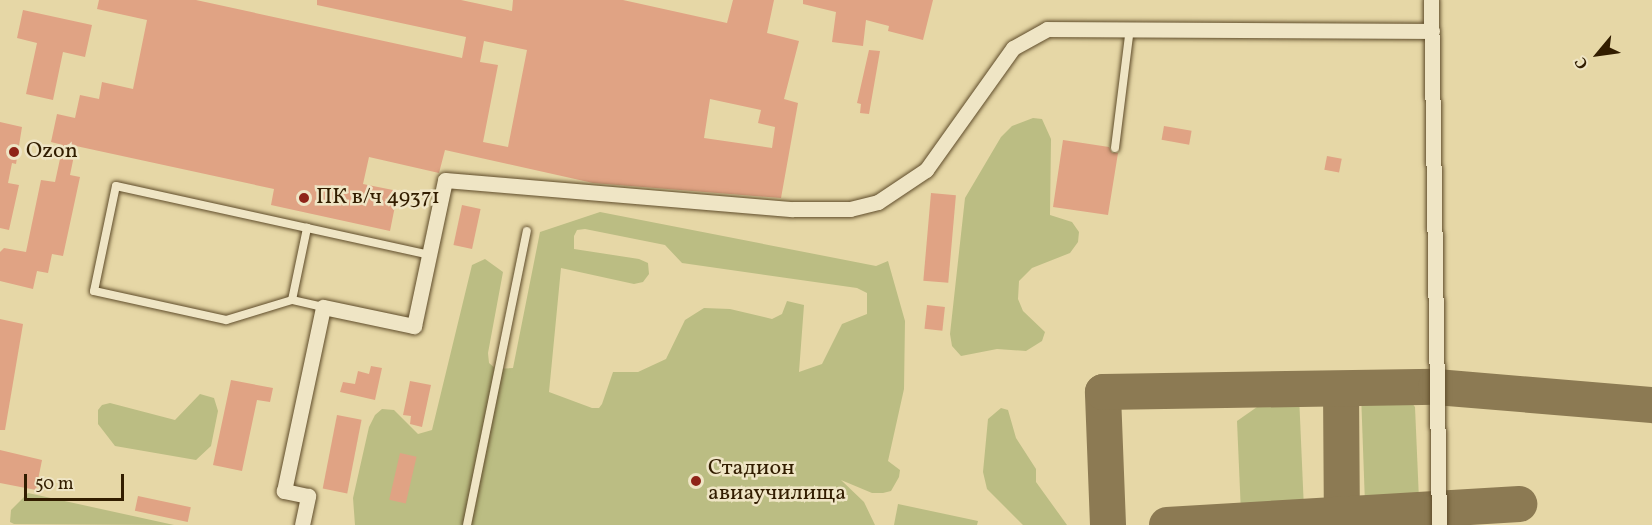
<!DOCTYPE html>
<meta charset="utf-8">
<style>
body{margin:0}
#map{position:relative;width:1652px;height:525px;overflow:hidden;background:#e6d7a6;font-family:Vollkorn,serif}
div>[style]{position:absolute}
.green>*{inset:0;background:#bbbd83}
.taxiway>*{height:36px;margin:-18px;padding:0 18px;transform-origin:18px;border-radius:18px;background:#8c7a53}
.building>*{inset:0;background:#e0a384;transform-origin:0 0}
.roads{filter:drop-shadow(0 0 2px #5f4c2a) drop-shadow(0 0 2px #5f4c2a)}
.service>*{height:8px;margin:-4px;padding:0 4px;transform-origin:4px;border-radius:4px;background:#efe5c5}
.minor>*{height:15px;margin:-7.5px;padding:0 7.5px;transform-origin:7.5px;border-radius:7.5px;background:#efe5c5}
.dots>*{width:16px;height:16px;translate:-50% -50%;box-sizing:border-box;border:3px solid #efe5c5;border-radius:50%}
span{translate:-50% -50%;white-space:nowrap;text-align:center;line-height:1.15;-webkit-text-stroke:5px #efe5c5;paint-order:stroke}
.poi-label{font-size:22px;color:#321d00}
.left{translate:0 -50%;text-align:left}
.north{position:absolute;left:1568px;top:24px;width:60px;height:60px;-webkit-text-stroke:4px #efe5c5;paint-order:stroke;rotate:241deg;font-size:16px;font-weight:700;line-height:24px;text-align:center;color:#321d00}
.north::after{content:'';display:block;margin:auto;width:21px;height:27px;background:#321d00;clip-path:polygon(50% 0,100% 100%,50% 72%,0 100%)}
.scale{position:absolute;left:24px;top:474px;width:100px;height:27px;box-sizing:border-box;border:3px solid #321d00;border-top:0;padding-left:8px;font-size:18px;line-height:21px;white-space:nowrap;color:#321d00;-webkit-text-stroke:4px #efe5c5;paint-order:stroke}
</style>
<div id="map">
<div class="green">
<i style="clip-path:polygon(1033px 118px,1042px 119px,1051px 139px,1050px 215px,1072px 222px,1079px 232px,1078px 242px,1070px 253px,1032px 268px,1019px 281px,1018px 299px,1023px 311px,1045px 332px,1042px 341px,1026px 351px,997px 349px,961px 356px,952px 346px,950px 334px,965px 198px,1001px 137px,1012px 126px)"></i>
<i style="clip-path:polygon(evenodd,600px 212px,876px 266px,888px 261px,905px 321px,904px 389px,888px 461px,900px 470px,899px 477px,891px 491px,883px 493px,872px 493px,841px 480px,864px 502px,875px 525px,355px 525px,353px 498px,369px 427px,375px 415px,382px 409px,394px 410px,418px 434px,432px 430px,472px 265px,485px 259px,503px 272px,488px 353px,489px 363px,496px 369px,513px 368px,540px 232px,600px 212px,585px 229px,665px 245px,682px 263px,857px 288px,867px 293px,867px 314px,842px 324px,822px 364px,799px 372px,804px 305px,787px 301px,782px 314px,772px 319px,730px 309px,704px 308px,685px 320px,666px 359px,638px 372px,613px 372px,602px 404px,599px 408px,592px 408px,549px 392px,561px 268px,634px 284px,643px 282px,649px 274px,648px 263px,639px 259px,574px 249px,574px 236px,577px 230px,585px 229px)"></i>
<i style="clip-path:polygon(1361px 393px,1404px 393px,1415px 407px,1419px 500px,1365px 504px)"></i>
<i style="clip-path:polygon(200px 394px,214px 398px,218px 411px,211px 446px,196px 460px,115px 446px,98px 424px,98px 410px,102px 405px,110px 403px,175px 420px)"></i>
<i style="clip-path:polygon(1274px 395px,1299px 395px,1304px 510px,1241px 513px,1237px 421px)"></i>
<i style="clip-path:polygon(1001px 408px,1008px 410px,1016px 438px,1036px 469px,1036px 482px,1067px 525px,1023px 525px,987px 489px,983px 472px,988px 419px)"></i>
<i style="clip-path:polygon(28px 493px,174px 525px,14px 524px,10px 522px,11px 510px)"></i>
<i style="clip-path:polygon(898px 504px,978px 521px,977px 525px,894px 525px)"></i>
</div>
<div class="taxiway">
<i style="left:1341px;top:389px;width:136px;rotate:89.6deg"></i>
<i style="left:1108px;top:525px;width:133px;rotate:-92.2deg"></i>
<i style="left:1103px;top:392px;width:333px;rotate:-0.9deg"></i>
<i style="left:1436px;top:387px;width:217px;rotate:4.8deg"></i>
<i style="left:1167px;top:525px;width:353px;rotate:-3.4deg"></i>
</div>
<div class="building">
<i style="clip-path:polygon(evenodd,99px 0,196px 0,462px 58px,466px 37px,317px 5px,317px 0,461px 0,512px 11px,513px 0,623px 0,727px 23px,733px 0,774px 0,767px 33px,799px 41px,784px 99px,798px 103px,781px 198px,593px 183px,445px 150px,439px 173px,369px 157px,363px 184px,398px 191px,390px 231px,271px 205px,274px 189px,76px 146px,70px 175px,80px 177px,63px 256px,52px 254px,48px 273px,37px 271px,33px 289px,0 281px,0 252px,4px 248px,26px 252px,41px 180px,55px 182px,63px 145px,51px 142px,57px 114px,75px 118px,80px 95px,99px 99px,102px 82px,133px 89px,147px 20px,97px 9px,99px 0,484px 41px,527px 50px,508px 147px,483px 142px,498px 65px,480px 62px,484px 41px,99px 0,710px 99px,761px 110px,758px 123px,775px 127px,772px 148px,704px 138px,710px 99px)"></i>
<i style="clip-path:polygon(803px 0,933px 0,923px 40px,888px 31px,889px 26px,866px 20px,863px 46px,832px 42px,836px 12px,803px 4px)"></i>
<i style="clip-path:polygon(23px 10px,92px 25px,85px 57px,63px 52px,53px 100px,26px 94px,37px 43px,17px 38px)"></i>
<i style="clip-path:polygon(869px 50px,880px 51px,869px 114px,860px 113px,861px 104px,857px 103px)"></i>
<i style="clip-path:polygon(0 122px,22px 127px,16px 164px,12px 163px,8px 183px,19px 185px,9px 230px,0 228px)"></i>
<i style="left:1164px;top:126px;width:28px;height:14px;rotate:10deg"></i>
<i style="clip-path:polygon(1063px 140px,1109px 147px,1112px 153px,1118px 153px,1108px 215px,1053px 207px)"></i>
<i style="left:1327px;top:156px;width:15px;height:14px;rotate:11deg"></i>
<i style="left:931px;top:193px;width:25px;height:88px;rotate:5deg"></i>
<i style="left:462px;top:205px;width:19px;height:41px;rotate:12deg"></i>
<i style="left:927px;top:305px;width:18px;height:24px;rotate:6deg"></i>
<i style="clip-path:polygon(0 319px,23px 324px,5px 430px,0 430px)"></i>
<i style="clip-path:polygon(371px 366px,382px 368px,375px 400px,340px 392px,343px 382px,355px 384px,358px 371px,369px 374px)"></i>
<i style="clip-path:polygon(231px 380px,273px 388px,270px 402px,257px 400px,242px 471px,213px 465px)"></i>
<i style="clip-path:polygon(410px 381px,431px 385px,422px 427px,410px 424px,411px 416px,403px 415px)"></i>
<i style="left:337px;top:415px;width:25px;height:75px;rotate:11deg"></i>
<i style="clip-path:polygon(0 450px,42px 460px,36px 490px,0 483px)"></i>
<i style="left:400px;top:453px;width:17px;height:48px;rotate:13deg"></i>
<i style="left:138px;top:496px;width:54px;height:15px;rotate:12deg"></i>
</div>
<div class="roads">
<div class="service">
<i style="left:1115px;top:148px;width:121px;rotate:-82.9deg"></i>
<i style="left:292px;top:300px;width:74px;rotate:-78.2deg"></i>
<i style="left:323px;top:307px;width:32px;rotate:-167deg"></i>
<i style="left:292px;top:300px;width:69px;rotate:163.1deg"></i>
<i style="left:226px;top:320px;width:135px;rotate:-167.6deg"></i>
<i style="left:94px;top:291px;width:107px;rotate:-78.2deg"></i>
<i style="left:116px;top:186px;width:321px;rotate:12.4deg"></i>
<i style="left:467px;top:525px;width:300px;rotate:-78.5deg"></i>
</div>
<div class="minor">
<i style="left:1431px;top:0;width:525px;rotate:89.13deg"></i>
<i style="left:302px;top:525px;width:30px;rotate:-78deg"></i>
<i style="left:308px;top:496px;width:25px;rotate:-168deg"></i>
<i style="left:284px;top:491px;width:188px;rotate:-78deg"></i>
<i style="left:323px;top:307px;width:93px;rotate:11.8deg"></i>
<i style="left:414px;top:326px;width:149px;rotate:-78deg"></i>
<i style="left:445px;top:180px;width:349px;rotate:4.8deg"></i>
<i style="left:793px;top:209px;width:57px"></i>
<i style="left:850px;top:209px;width:29px;rotate:-14deg"></i>
<i style="left:878px;top:202px;width:58px;rotate:-33.7deg"></i>
<i style="left:926px;top:170px;width:150px;rotate:-54.5deg"></i>
<i style="left:1013px;top:48px;width:39px;rotate:-29deg"></i>
<i style="left:1047px;top:29px;width:385px;rotate:0.3deg"></i>
</div>
</div>
<div class="dots">
<i style="left:14px;top:152px;background:#8f2418"></i>
<i style="left:304px;top:198px;background:#8f2418"></i>
<i style="left:696px;top:481px;background:#8f2418"></i>
</div>
<div class="poi-label">
<span class="left" style="left:26px;top:152px">Ozon</span>
<span class="left" style="left:316px;top:198px">ПК в/ч 49371</span>
<span class="left" style="left:708px;top:481px">Стадион<br>авиаучилища</span>
</div>
<div class="north">С</div>
<div class="scale">50 m</div>
</div>
